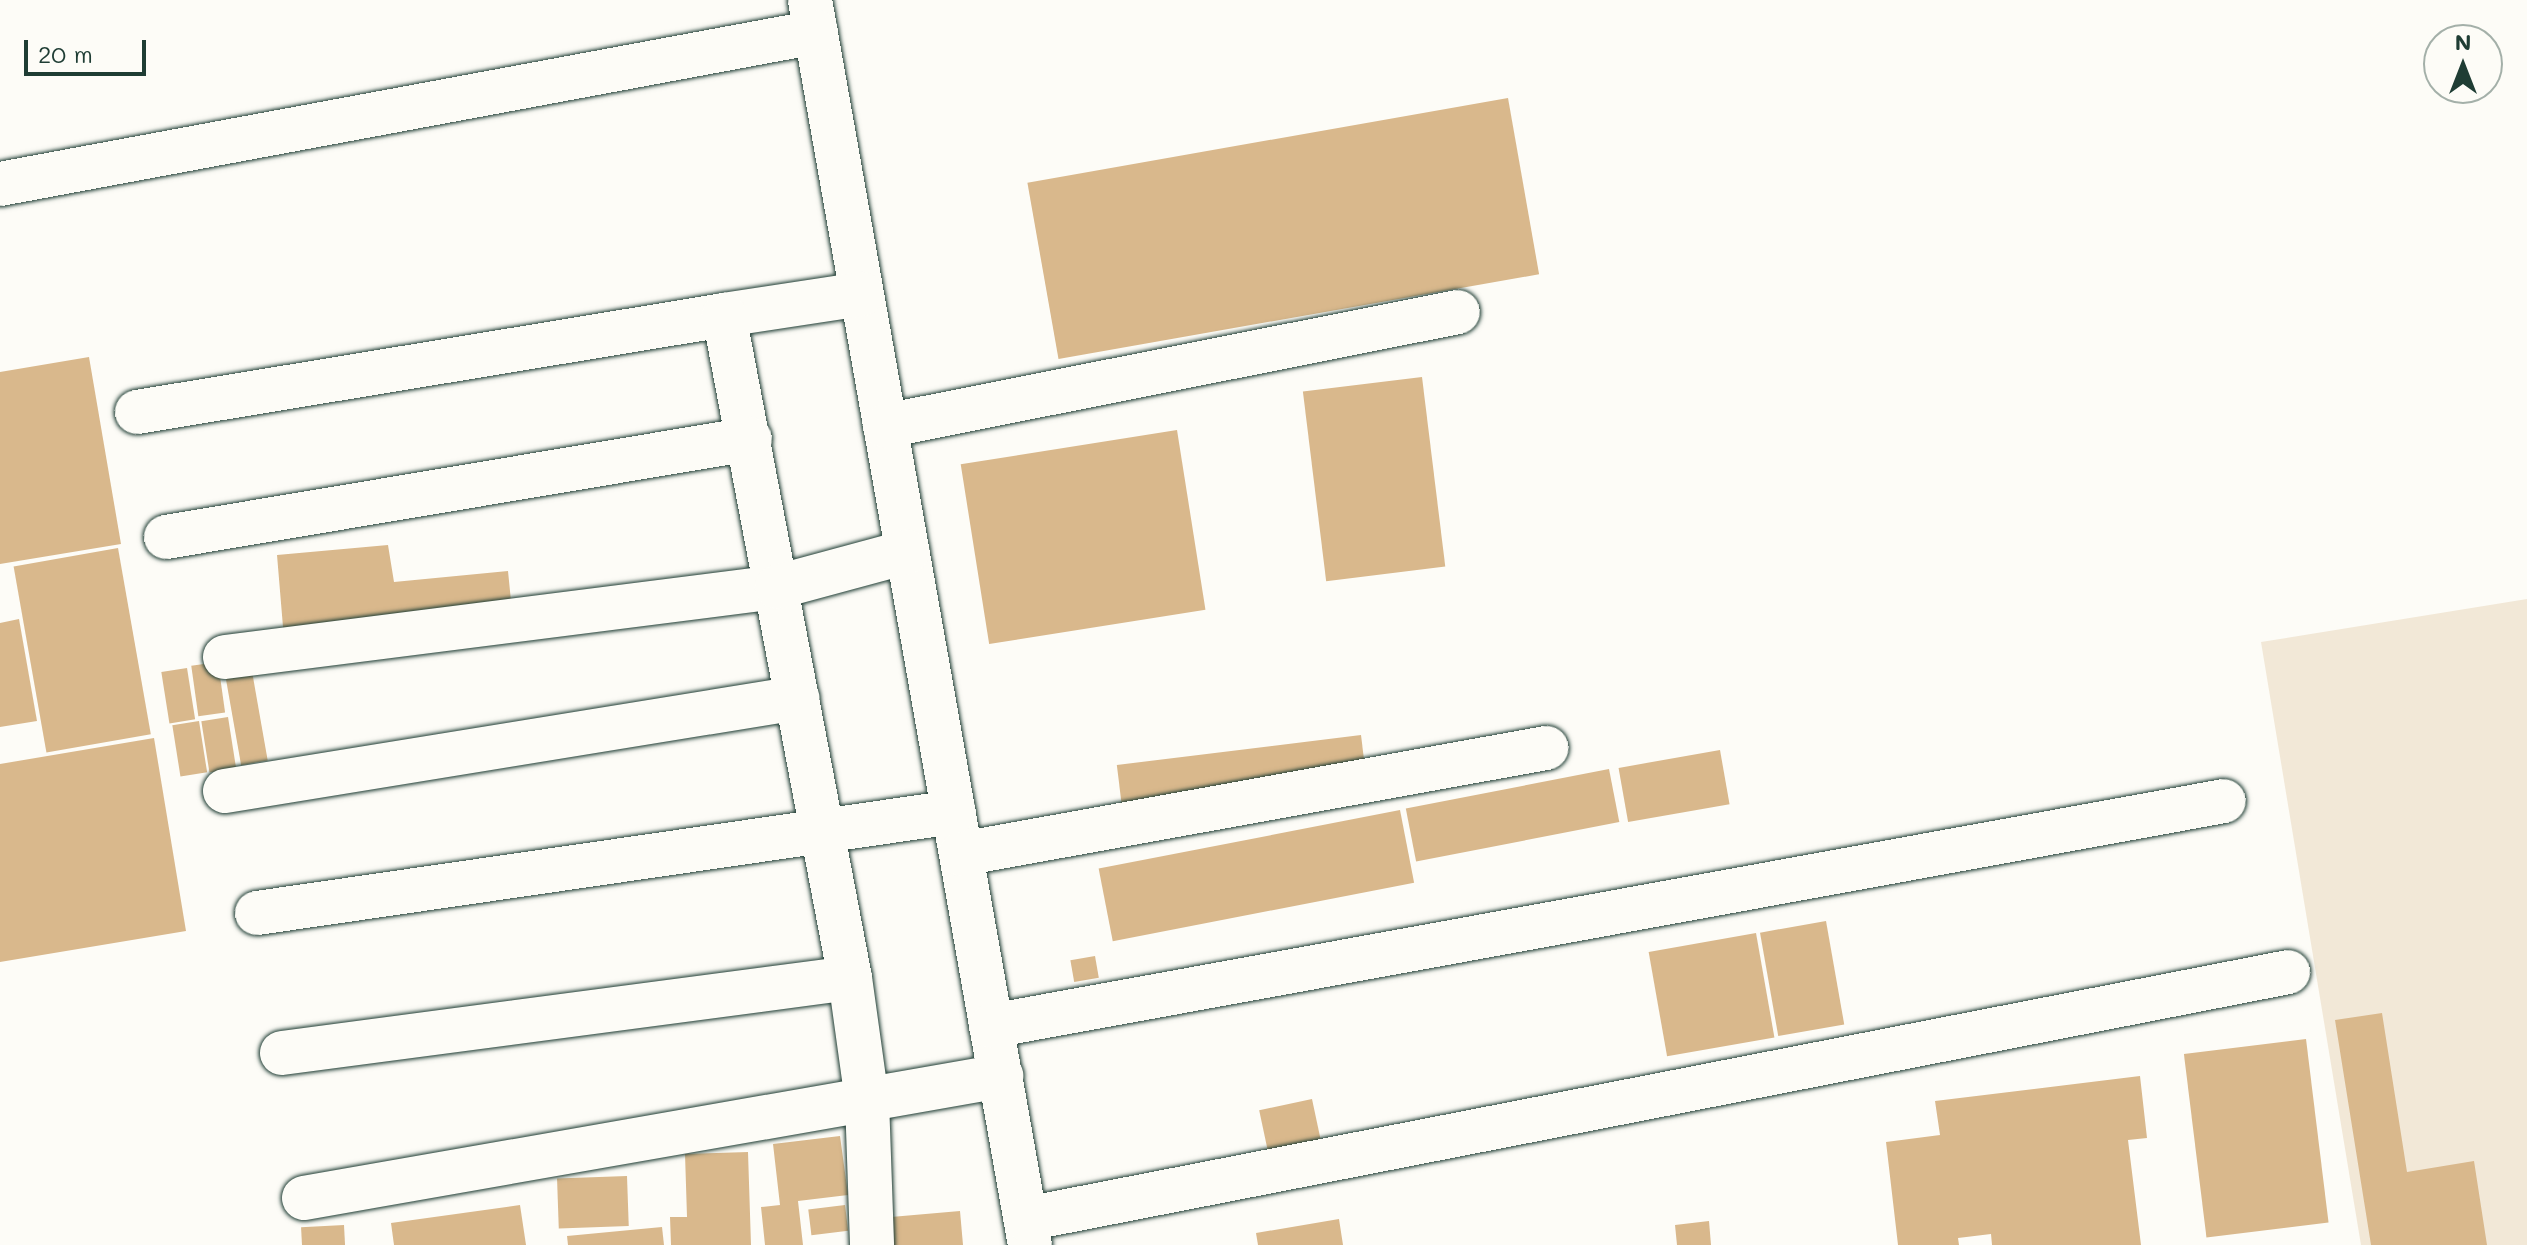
<!DOCTYPE html>
<style>
body{margin:0}
#map{position:relative;width:2527px;height:1245px;overflow:hidden;background:#fdfcf7;font-family:Mali,sans-serif}
div>[style]{position:absolute}
.built>*{inset:0;background:#f2e8d7}
.building>*{inset:0;background:#d9b88c;transform-origin:0 0}
.roads{filter:drop-shadow(0 0 2px #1f3d34) drop-shadow(0 0 2px #1f3d34)}
.minor>*{height:44px;margin:-22px;padding:0 22px;transform-origin:22px;border-radius:22px;background:#fdfcf7}
span{translate:-50% -50%;white-space:nowrap;text-align:center;line-height:1.15;-webkit-text-stroke:7px #fdfcf7;paint-order:stroke}
.north{position:absolute;left:2423px;top:24px;width:80px;height:80px;box-sizing:border-box;background:#fdfcf7;border:2px solid #a4b0a9;border-radius:50%;rotate:0deg;font-size:22px;font-weight:700;line-height:32px;text-align:center;color:#1f3d34}
.north::after{content:'';display:block;margin:auto;width:28px;height:36px;background:#1f3d34;clip-path:polygon(50% 0,100% 100%,50% 72%,0 100%)}
.scale{position:absolute;left:24px;top:40px;width:122px;height:36px;box-sizing:border-box;border:4px solid #1f3d34;border-top:0;padding-left:10px;font-size:24px;line-height:28px;white-space:nowrap;color:#1f3d34;-webkit-text-stroke:6px #fdfcf7;paint-order:stroke}
</style>
<div id="map">
<div class="built">
<i style="clip-path:polygon(2527px 599px,2527px 1245px,2361px 1245px,2261px 642px)"></i>
</div>
<div class="building">
<i style="left:1508px;top:98px;width:179px;height:488px;rotate:80deg"></i>
<i style="clip-path:polygon(89px 357px,121px 544px,0 564px,0 372px)"></i>
<i style="left:1422px;top:377px;width:191px;height:120px;rotate:83deg"></i>
<i style="left:1177px;top:430px;width:182px;height:219px;rotate:81deg"></i>
<i style="clip-path:polygon(388px 545px,394px 582px,508px 571px,512px 611px,284px 639px,277px 555px)"></i>
<i style="left:118px;top:548px;width:189px;height:106px;rotate:80deg"></i>
<i style="clip-path:polygon(19px 619px,37px 721px,0 727px,0 623px)"></i>
<i style="left:250px;top:660px;width:102px;height:27px;rotate:80deg"></i>
<i style="left:218px;top:662px;width:51px;height:27px;rotate:82deg"></i>
<i style="left:187px;top:668px;width:52px;height:26px;rotate:81deg"></i>
<i style="left:228px;top:717px;width:52px;height:27px;rotate:81deg"></i>
<i style="left:199px;top:721px;width:52px;height:27px;rotate:81deg"></i>
<i style="left:1361px;top:735px;width:39px;height:246px;rotate:83deg"></i>
<i style="clip-path:polygon(154px 738px,186px 931px,0 962px,0 764px)"></i>
<i style="left:1720px;top:750px;width:55px;height:103px;rotate:80deg"></i>
<i style="left:1609px;top:769px;width:54px;height:207px;rotate:79deg"></i>
<i style="left:1400px;top:810px;width:74px;height:307px;rotate:79deg"></i>
<i style="left:1826px;top:921px;width:105px;height:67px;rotate:80deg"></i>
<i style="left:1756px;top:933px;width:106px;height:109px;rotate:80deg"></i>
<i style="left:1095px;top:956px;width:22px;height:25px;rotate:80deg"></i>
<i style="clip-path:polygon(2382px 1013px,2407px 1172px,2474px 1161px,2487px 1245px,2371px 1245px,2335px 1020px)"></i>
<i style="left:2306px;top:1039px;width:185px;height:123px;rotate:83deg"></i>
<i style="clip-path:polygon(2140px 1076px,2147px 1138px,2128px 1140px,2141px 1245px,1992px 1245px,1991px 1234px,1958px 1238px,1959px 1245px,1898px 1245px,1886px 1142px,1940px 1135px,1935px 1101px)"></i>
<i style="left:1312px;top:1099px;width:42px;height:54px;rotate:78deg"></i>
<i style="clip-path:polygon(840px 1136px,848px 1195px,798px 1201px,803px 1245px,765px 1245px,761px 1207px,780px 1205px,773px 1144px)"></i>
<i style="clip-path:polygon(748px 1152px,751px 1245px,671px 1245px,670px 1217px,687px 1217px,685px 1154px)"></i>
<i style="left:627px;top:1176px;width:50px;height:70px;rotate:88deg"></i>
<i style="clip-path:polygon(520px 1205px,526px 1245px,394px 1245px,391px 1223px)"></i>
<i style="left:845px;top:1205px;width:26px;height:37px;rotate:83deg"></i>
<i style="clip-path:polygon(960px 1211px,963px 1245px,893px 1245px,891px 1217px)"></i>
<i style="clip-path:polygon(1339px 1219px,1343px 1245px,1258px 1245px,1256px 1233px)"></i>
<i style="clip-path:polygon(1709px 1221px,1711px 1245px,1677px 1245px,1675px 1225px)"></i>
<i style="left:344px;top:1225px;width:20px;height:43px;rotate:87deg"></i>
<i style="clip-path:polygon(662px 1227px,664px 1245px,568px 1245px,567px 1236px)"></i>
</div>
<div class="roads">
<div class="minor">
<i style="left:810px;top:0;width:1264px;rotate:79.98deg"></i>
<i style="left:0;top:184px;width:830px;rotate:-10.55deg"></i>
<i style="left:724px;top:315px;width:139px;rotate:-8.7deg"></i>
<i style="left:137px;top:412px;width:595px;rotate:-9.38deg"></i>
<i style="left:724px;top:315px;width:675px;rotate:79.24deg"></i>
<i style="left:850px;top:978px;width:123px;rotate:82.1deg"></i>
<i style="left:867px;top:1100px;width:145px;rotate:88deg"></i>
<i style="left:885px;top:426px;width:584px;rotate:-11.25deg"></i>
<i style="left:166px;top:537px;width:592px;rotate:-9.53deg"></i>
<i style="left:225px;top:657px;width:556px;rotate:-7.23deg"></i>
<i style="left:777px;top:587px;width:135px;rotate:-15.1deg"></i>
<i style="left:225px;top:791px;width:580px;rotate:-9.23deg"></i>
<i style="left:961px;top:854px;width:595px;rotate:-10.27deg"></i>
<i style="left:257px;top:913px;width:704px;rotate:-8.25deg"></i>
<i style="left:991px;top:1026px;width:1253px;rotate:-10.34deg"></i>
<i style="left:282px;top:1053px;width:573px;rotate:-7.52deg"></i>
<i style="left:304px;top:1198px;width:708px;rotate:-9.93deg"></i>
<i style="left:1026px;top:1219px;width:1286px;rotate:-11.07deg"></i>
</div>
</div>
<div class="north">N</div>
<div class="scale">20 m</div>
</div>
